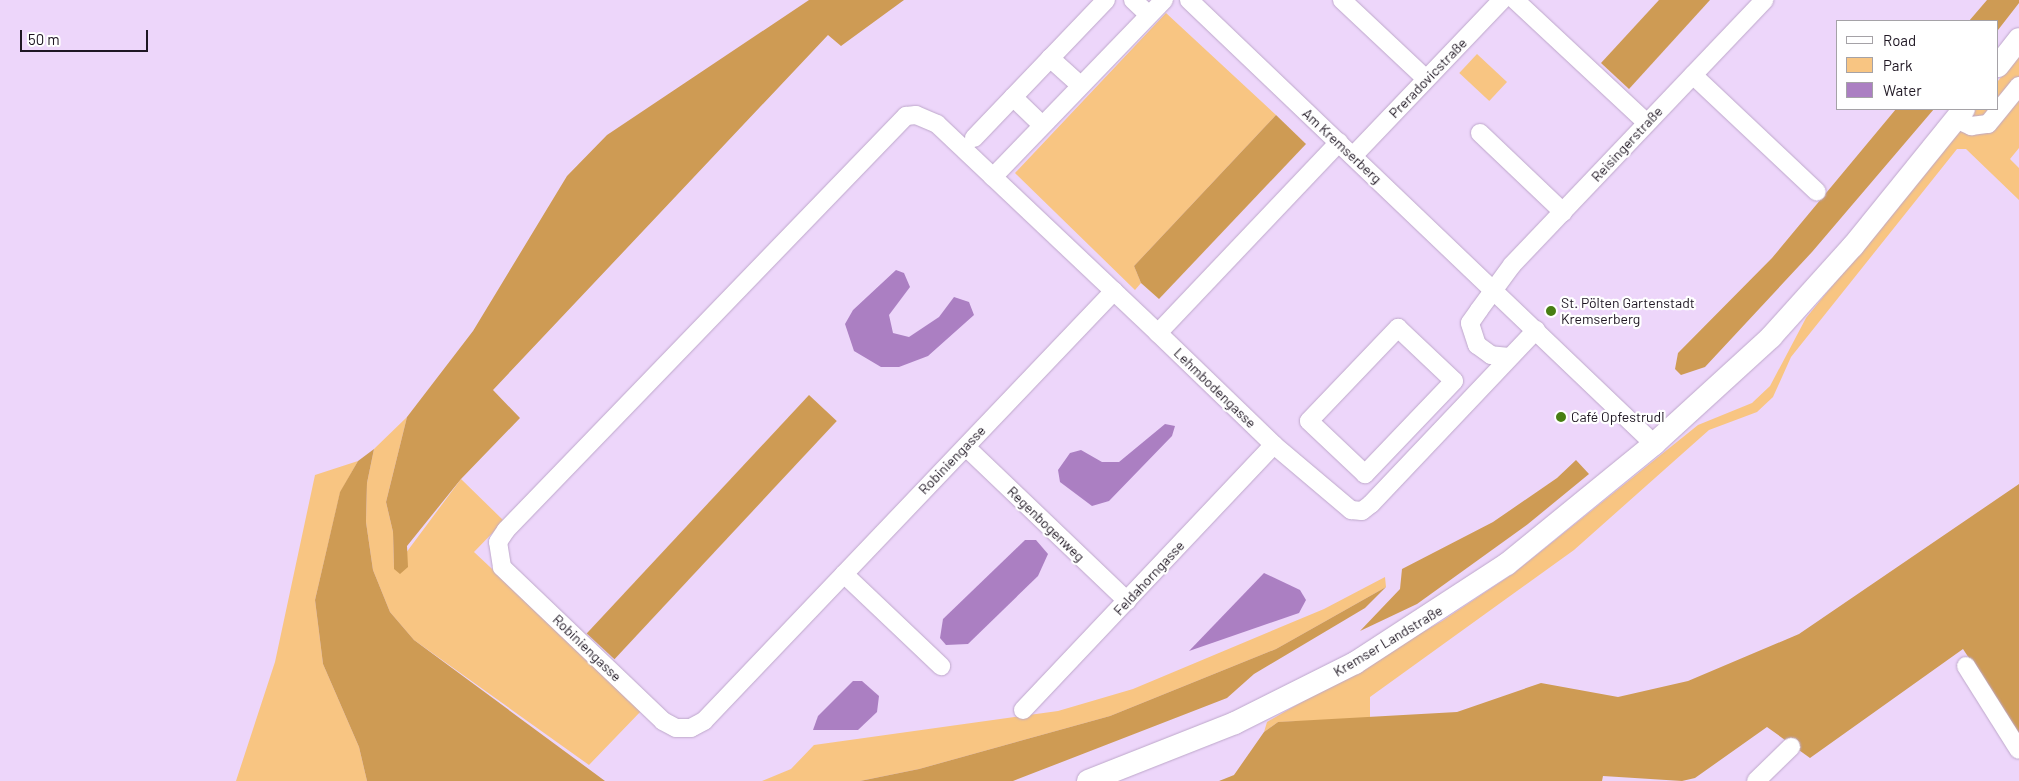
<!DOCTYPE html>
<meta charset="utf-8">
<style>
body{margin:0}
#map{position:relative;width:2019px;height:781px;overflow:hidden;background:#edd6fa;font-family:Barlow,sans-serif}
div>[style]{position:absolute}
.green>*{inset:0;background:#f8c582;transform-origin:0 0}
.forest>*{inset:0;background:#ce9b54;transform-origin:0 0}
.water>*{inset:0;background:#ab7fc2}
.roads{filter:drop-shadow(0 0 1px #bda7ca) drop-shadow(0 0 1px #bda7ca)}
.minor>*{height:18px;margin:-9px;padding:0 9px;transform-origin:9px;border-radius:9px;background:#fff}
.major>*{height:22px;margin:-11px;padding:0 11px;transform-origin:11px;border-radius:11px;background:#fff}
.dots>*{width:14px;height:14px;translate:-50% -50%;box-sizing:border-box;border:2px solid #fff;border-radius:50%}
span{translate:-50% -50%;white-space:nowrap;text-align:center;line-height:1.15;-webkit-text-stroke:4.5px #fff;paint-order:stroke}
.street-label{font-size:14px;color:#1f1723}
.poi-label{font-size:14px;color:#1f1723}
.left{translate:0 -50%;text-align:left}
.legend{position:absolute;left:1836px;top:20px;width:162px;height:90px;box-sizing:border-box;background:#fff;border:1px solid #a5a2a7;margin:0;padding:6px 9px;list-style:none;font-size:15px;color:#1f1723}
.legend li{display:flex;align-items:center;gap:10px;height:25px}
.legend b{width:25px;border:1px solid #a5a2a7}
.scale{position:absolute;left:20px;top:30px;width:128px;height:22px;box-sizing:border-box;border:2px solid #1f1723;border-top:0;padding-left:6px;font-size:15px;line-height:18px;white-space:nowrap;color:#1f1723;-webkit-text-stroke:4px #fff;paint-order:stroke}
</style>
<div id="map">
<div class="green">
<i style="clip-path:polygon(1166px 13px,1276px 115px,1134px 266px,1141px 283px,1135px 290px,1015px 173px)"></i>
<i style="left:1477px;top:54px;width:41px;height:26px;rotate:43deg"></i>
<i style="clip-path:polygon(2019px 54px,2019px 148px,2010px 159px,2019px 168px,2019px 200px,1966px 149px,1957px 149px,1791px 357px,1773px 397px,1757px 412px,1709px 430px,1574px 550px,1370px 697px,1370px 719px,1278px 722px,1264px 732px,1267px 722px,1442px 621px,1514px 573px,1698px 425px,1752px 403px,1770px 386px,1806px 318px,1976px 109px,1998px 109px,1998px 81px)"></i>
<i style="clip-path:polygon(407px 417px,386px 502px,393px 532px,394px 569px,461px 479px,504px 521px,474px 552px,642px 710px,589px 765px,414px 640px,390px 612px,373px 570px,366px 522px,367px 483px,374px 449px)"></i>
<i style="clip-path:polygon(358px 461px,340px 493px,315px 600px,323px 664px,359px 747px,367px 781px,236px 781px,275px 662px,315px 475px)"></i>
<i style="clip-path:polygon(1385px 577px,1386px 587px,1276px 649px,1110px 716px,919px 769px,860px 781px,762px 781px,791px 769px,814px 745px,1058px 711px,1133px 689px,1324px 609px)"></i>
</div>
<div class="forest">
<i style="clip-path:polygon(809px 0,904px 0,841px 46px,828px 35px,493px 390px,520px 418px,461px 479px,407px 546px,408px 567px,400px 574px,394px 569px,393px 532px,386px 502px,407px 417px,473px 331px,567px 176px,607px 135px)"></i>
<i style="clip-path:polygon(1659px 0,1710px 0,1629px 89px,1601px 63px)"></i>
<i style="clip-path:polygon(1987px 0,2019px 0,2019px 3px,1998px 30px,1998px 21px,1969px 21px)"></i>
<i style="clip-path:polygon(1896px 109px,1934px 109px,1812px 252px,1705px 367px,1681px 375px,1675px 369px,1678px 353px,1772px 258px)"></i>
<i style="clip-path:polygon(1276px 115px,1306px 144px,1159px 299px,1141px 283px,1134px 266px)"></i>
<i style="left:809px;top:395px;width:38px;height:326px;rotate:43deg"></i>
<i style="clip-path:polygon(374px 449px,367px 483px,366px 522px,373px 570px,390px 612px,414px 640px,605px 781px,367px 781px,359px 747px,323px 664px,315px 600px,340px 492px,358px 461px)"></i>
<i style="clip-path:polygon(1576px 460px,1589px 474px,1528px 524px,1417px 604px,1360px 631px,1400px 589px,1402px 569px,1493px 522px,1557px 478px)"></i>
<i style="clip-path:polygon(2019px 484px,2019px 734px,1963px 649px,1810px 758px,1767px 727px,1695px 778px,1682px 781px,1603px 776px,1602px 781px,1219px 781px,1234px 775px,1264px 732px,1278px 722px,1457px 712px,1541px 683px,1618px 697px,1688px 681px,1799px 634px)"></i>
<i style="clip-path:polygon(1386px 587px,1365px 608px,1254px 674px,1227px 698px,1013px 781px,860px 781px,919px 769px,1110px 716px,1276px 649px)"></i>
</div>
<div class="water">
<i style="clip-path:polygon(896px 270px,904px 273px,910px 287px,889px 315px,893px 333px,909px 337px,939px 317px,954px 297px,969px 302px,974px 315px,928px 356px,899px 367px,881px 367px,854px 351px,845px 324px,853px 310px)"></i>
<i style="clip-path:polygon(1165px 424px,1175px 426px,1172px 436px,1109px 501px,1092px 506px,1060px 482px,1058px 470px,1070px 453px,1081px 450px,1102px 462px,1119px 462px)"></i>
<i style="clip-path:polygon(1025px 540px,1036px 540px,1048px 554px,1038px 576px,968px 644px,946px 645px,940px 638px,943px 619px)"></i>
<i style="clip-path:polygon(1264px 573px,1300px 590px,1306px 600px,1299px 613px,1189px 651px)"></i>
<i style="clip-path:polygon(853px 681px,862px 681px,879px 696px,877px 712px,858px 730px,813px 730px,818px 716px)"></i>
</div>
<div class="roads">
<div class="minor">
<i style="left:1133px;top:0;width:21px;rotate:43deg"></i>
<i style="left:1189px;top:0;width:643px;rotate:43.68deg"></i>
<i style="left:1342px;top:0;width:115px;rotate:43.2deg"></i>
<i style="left:1515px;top:0;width:180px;rotate:43deg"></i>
<i style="left:1050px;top:58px;width:40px;rotate:42deg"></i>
<i style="left:1693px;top:75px;width:170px;rotate:43.3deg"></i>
<i style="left:1013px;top:97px;width:40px;rotate:44deg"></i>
<i style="left:1956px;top:119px;width:17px;rotate:25deg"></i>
<i style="left:1971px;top:126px;width:17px;rotate:-7deg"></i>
<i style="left:1988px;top:124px;width:49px;rotate:-50.8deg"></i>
<i style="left:1480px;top:133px;width:115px;rotate:43.6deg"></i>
<i style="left:974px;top:138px;width:191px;rotate:-46.3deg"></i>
<i style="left:1353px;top:156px;width:216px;rotate:-46.3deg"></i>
<i style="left:993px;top:177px;width:246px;rotate:-46deg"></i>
<i style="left:1114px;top:291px;width:594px;rotate:133.64deg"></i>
<i style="left:704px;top:721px;width:15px;rotate:152deg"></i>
<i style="left:691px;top:728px;width:15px;rotate:180deg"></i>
<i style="left:676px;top:728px;width:15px;rotate:-152deg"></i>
<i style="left:663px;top:721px;width:223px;rotate:-136.3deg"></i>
<i style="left:502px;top:567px;width:25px;rotate:-99deg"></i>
<i style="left:498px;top:542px;width:14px;rotate:-56deg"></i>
<i style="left:506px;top:530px;width:576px;rotate:-45.99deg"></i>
<i style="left:906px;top:116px;width:10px;rotate:-6deg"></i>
<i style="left:916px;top:115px;width:23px;rotate:23deg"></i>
<i style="left:937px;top:124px;width:304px;rotate:43.4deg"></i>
<i style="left:1158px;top:333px;width:161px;rotate:44deg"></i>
<i style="left:1274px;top:445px;width:101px;rotate:40.2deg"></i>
<i style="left:1351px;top:510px;width:11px;rotate:5deg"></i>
<i style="left:1362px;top:511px;width:11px;rotate:-38deg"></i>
<i style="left:1371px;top:504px;width:240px;rotate:-46.5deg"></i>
<i style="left:1398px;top:328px;width:77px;rotate:43.4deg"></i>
<i style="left:1454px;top:381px;width:129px;rotate:133.7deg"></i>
<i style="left:1365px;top:474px;width:77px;rotate:-136.6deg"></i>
<i style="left:1309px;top:421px;width:129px;rotate:-46.3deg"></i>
<i style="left:1158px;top:333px;width:263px;rotate:-46.5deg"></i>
<i style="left:1509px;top:357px;width:18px;rotate:-174deg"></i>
<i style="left:1491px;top:355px;width:17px;rotate:-144deg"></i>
<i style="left:1477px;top:345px;width:23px;rotate:-108deg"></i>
<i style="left:1470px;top:323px;width:16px;rotate:-55deg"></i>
<i style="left:1479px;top:310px;width:56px;rotate:-53.7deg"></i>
<i style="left:1512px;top:265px;width:366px;rotate:-46.4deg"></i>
<i style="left:966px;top:447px;width:223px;rotate:43.7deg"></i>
<i style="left:844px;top:574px;width:134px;rotate:43.5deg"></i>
<i style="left:1966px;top:666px;width:99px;rotate:57.8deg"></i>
<i style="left:1023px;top:710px;width:365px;rotate:-46.6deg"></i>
<i style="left:1756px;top:781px;width:49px;rotate:-44.2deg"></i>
</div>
<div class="major">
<i style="left:1998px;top:66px;width:34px;rotate:-52deg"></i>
<i style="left:1088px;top:781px;width:158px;rotate:-21.5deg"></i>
<i style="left:1235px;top:723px;width:134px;rotate:-26.6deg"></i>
<i style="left:1355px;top:663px;width:181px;rotate:-33.1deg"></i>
<i style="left:1507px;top:564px;width:190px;rotate:-39.2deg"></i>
<i style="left:1654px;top:444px;width:159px;rotate:-42.4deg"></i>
<i style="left:1771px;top:337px;width:122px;rotate:-48deg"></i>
<i style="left:1853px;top:246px;width:176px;rotate:-51deg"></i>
</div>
</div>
<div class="dots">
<i style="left:1551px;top:311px;background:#487e13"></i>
<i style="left:1561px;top:417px;background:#487e13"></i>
</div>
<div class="street-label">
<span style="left:1428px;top:78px;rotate:-46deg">Preradovicstraße</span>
<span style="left:1627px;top:144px;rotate:-47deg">Reisingerstraße</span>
<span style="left:1342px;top:146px;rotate:43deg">Am Kremserberg</span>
<span style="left:1215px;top:388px;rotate:44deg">Lehmbodengasse</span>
<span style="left:952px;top:460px;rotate:-46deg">Robiniengasse</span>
<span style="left:1046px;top:524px;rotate:44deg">Regenbogenweg</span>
<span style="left:1149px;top:578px;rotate:-47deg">Feldahorngasse</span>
<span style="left:1388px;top:641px;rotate:-31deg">Kremser Landstraße</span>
<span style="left:587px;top:648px;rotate:44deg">Robiniengasse</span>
</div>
<div class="poi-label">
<span class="left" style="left:1561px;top:311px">St. Pölten Gartenstadt<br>Kremserberg</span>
<span class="left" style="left:1571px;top:417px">Café Opfestrudl</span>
</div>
<ul class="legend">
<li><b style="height:6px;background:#fff"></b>Road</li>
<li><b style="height:14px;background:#f8c582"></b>Park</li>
<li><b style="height:14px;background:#ab7fc2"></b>Water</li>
</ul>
<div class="scale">50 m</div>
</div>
